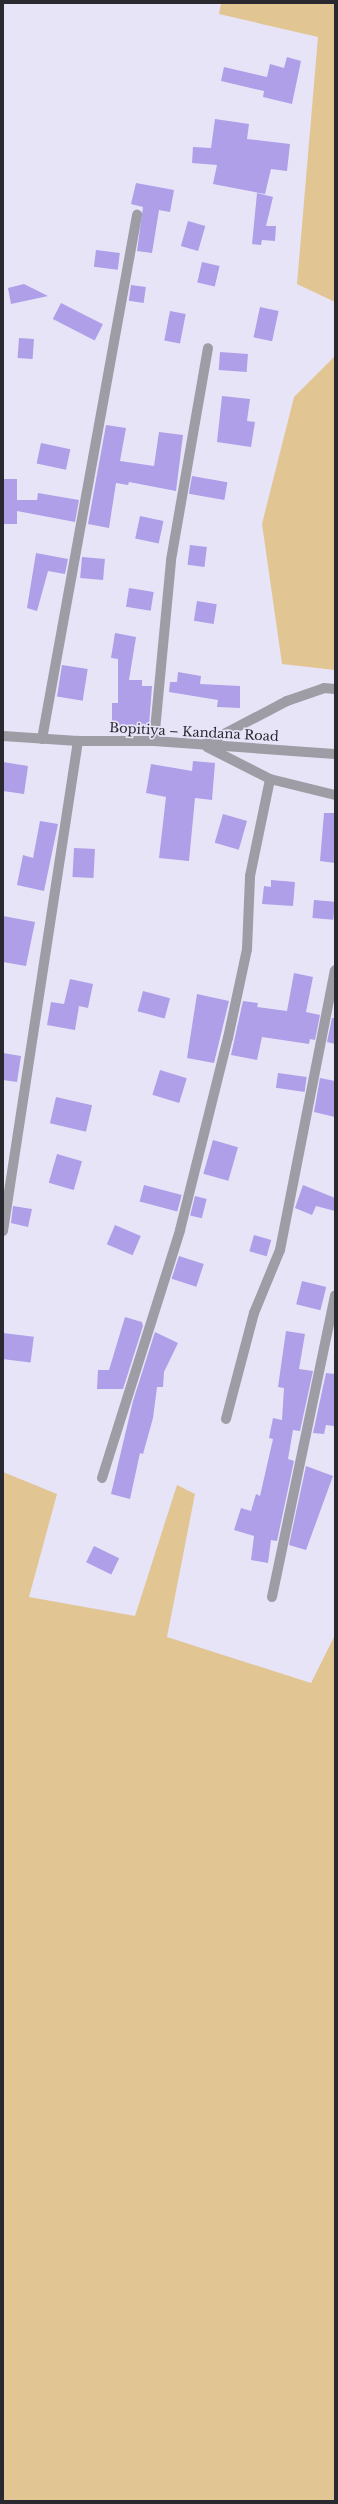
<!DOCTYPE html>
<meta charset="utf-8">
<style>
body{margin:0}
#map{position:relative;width:338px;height:2504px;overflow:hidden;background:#e7e4f8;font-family:"Libre Baskerville",serif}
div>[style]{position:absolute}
.green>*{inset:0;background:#e1c593}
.building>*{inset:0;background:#ae9fe8;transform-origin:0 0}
.minor>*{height:10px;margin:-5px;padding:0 5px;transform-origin:5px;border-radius:5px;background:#9e9da5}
span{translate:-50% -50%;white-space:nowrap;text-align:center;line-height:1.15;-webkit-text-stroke:3.5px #e7e4f8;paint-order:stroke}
.street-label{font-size:13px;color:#2a2930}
.frame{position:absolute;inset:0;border:4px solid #2a2930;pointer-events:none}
</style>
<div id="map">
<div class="green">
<i style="clip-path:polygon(221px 3px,335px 3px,335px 302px,297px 284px,318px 37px,219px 14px)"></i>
<i style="clip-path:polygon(335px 356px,335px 670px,282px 664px,262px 524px,294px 397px)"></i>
<i style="clip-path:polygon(3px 1472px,57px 1494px,29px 1597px,135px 1616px,177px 1485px,195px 1494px,167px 1637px,311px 1683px,335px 1635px,335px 2501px,3px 2501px)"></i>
</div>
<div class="building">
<i style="clip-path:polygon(287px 57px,301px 61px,292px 104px,263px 97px,264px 91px,221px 81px,224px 67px,267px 77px,270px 64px,284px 68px)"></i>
<i style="clip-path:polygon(215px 119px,249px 124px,247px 139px,290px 144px,287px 171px,271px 169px,265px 194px,213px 184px,217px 165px,192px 163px,193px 147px,211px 148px)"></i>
<i style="clip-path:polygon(136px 183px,174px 190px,170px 212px,159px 210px,152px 253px,137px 251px,143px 207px,131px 204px)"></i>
<i style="clip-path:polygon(257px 193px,273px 197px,266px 226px,276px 226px,275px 241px,262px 240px,261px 245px,252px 244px)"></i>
<i style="left:188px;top:221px;width:18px;height:26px;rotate:16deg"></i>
<i style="left:96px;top:250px;width:24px;height:17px;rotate:7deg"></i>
<i style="left:202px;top:262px;width:18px;height:21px;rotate:13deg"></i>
<i style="clip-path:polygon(24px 284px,48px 296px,11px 304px,8px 288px)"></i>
<i style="left:131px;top:285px;width:15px;height:16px;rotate:8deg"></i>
<i style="left:61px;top:303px;width:47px;height:18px;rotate:27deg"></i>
<i style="left:260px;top:307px;width:19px;height:31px;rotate:12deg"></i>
<i style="left:170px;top:311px;width:16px;height:30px;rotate:11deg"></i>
<i style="left:19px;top:338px;width:15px;height:20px;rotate:4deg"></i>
<i style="left:220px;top:352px;width:28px;height:18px;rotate:4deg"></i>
<i style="clip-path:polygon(222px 396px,250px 399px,247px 421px,255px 422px,251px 447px,217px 442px)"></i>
<i style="clip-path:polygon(106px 425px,126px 428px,120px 461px,154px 466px,159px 432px,183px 435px,176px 491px,129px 482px,128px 485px,116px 483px,109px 528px,88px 524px)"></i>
<i style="left:41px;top:443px;width:30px;height:21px;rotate:12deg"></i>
<i style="left:192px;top:476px;width:36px;height:18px;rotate:10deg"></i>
<i style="clip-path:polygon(3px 479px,17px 479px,17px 500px,37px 500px,38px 493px,79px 500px,75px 522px,17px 511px,17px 524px,3px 524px)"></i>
<i style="left:140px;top:516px;width:24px;height:23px;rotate:12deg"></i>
<i style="left:190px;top:545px;width:17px;height:20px;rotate:7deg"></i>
<i style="clip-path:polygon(36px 553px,68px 559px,65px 574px,48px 571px,37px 611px,27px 608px)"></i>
<i style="left:82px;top:557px;width:23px;height:21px;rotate:5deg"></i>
<i style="left:129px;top:588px;width:25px;height:19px;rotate:9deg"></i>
<i style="left:197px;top:601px;width:20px;height:20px;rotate:9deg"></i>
<i style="clip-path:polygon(115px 633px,136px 637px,129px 680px,142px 680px,142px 686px,152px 686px,149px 726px,112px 726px,112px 703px,118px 703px,118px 659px,111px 658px)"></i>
<i style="left:62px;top:665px;width:26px;height:32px;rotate:9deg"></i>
<i style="clip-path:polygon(178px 672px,201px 676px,200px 684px,240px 686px,240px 708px,217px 707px,218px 700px,169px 692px,170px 682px,177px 682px)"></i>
<i style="clip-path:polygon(193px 761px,215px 763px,212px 800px,195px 798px,189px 861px,159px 858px,166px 797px,146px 793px,151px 764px,192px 771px)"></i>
<i style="clip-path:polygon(3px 762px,28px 766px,24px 794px,3px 791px)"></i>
<i style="clip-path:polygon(324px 813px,335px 813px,335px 863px,320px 861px)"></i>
<i style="left:223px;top:814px;width:25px;height:30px;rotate:16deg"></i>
<i style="clip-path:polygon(40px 821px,58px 824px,44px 891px,17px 885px,23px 855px,33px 858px)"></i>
<i style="left:74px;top:848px;width:21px;height:29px;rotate:3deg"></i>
<i style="clip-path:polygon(271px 880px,295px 882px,293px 906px,262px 904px,264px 886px,271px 887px)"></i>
<i style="left:314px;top:900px;width:21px;height:18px;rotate:5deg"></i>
<i style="clip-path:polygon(3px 916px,35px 922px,26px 966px,3px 962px)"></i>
<i style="clip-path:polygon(294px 973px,313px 977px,306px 1012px,320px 1015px,315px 1040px,310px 1039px,309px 1044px,262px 1037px,257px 1060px,231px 1055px,243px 1001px,258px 1003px,257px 1007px,287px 1011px)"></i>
<i style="clip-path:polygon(70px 979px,93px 984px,88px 1008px,79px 1006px,75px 1030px,47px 1025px,51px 1002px,64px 1004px)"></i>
<i style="left:143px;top:991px;width:28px;height:21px;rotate:15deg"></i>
<i style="clip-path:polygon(197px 994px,229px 1001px,214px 1063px,187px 1058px)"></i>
<i style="clip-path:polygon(332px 1018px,335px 1018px,335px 1044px,327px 1042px)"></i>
<i style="clip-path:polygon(3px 1053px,21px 1056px,17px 1082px,3px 1080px)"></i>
<i style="left:160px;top:1070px;width:28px;height:26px;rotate:17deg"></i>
<i style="left:278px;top:1073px;width:29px;height:15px;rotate:8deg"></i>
<i style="clip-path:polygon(320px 1078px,335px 1081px,335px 1117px,314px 1112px)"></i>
<i style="left:56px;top:1097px;width:37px;height:27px;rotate:13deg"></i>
<i style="left:213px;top:1140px;width:26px;height:35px;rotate:16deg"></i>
<i style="left:57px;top:1154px;width:26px;height:30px;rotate:16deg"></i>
<i style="left:144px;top:1185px;width:39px;height:17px;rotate:15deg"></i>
<i style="clip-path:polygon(303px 1185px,335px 1198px,335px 1211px,316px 1206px,312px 1215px,295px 1208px)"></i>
<i style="left:195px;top:1196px;width:12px;height:20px;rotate:14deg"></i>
<i style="clip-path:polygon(13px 1206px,32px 1209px,28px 1227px,11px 1223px)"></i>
<i style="left:115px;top:1225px;width:28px;height:21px;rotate:23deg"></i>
<i style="left:254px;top:1235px;width:18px;height:17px;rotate:16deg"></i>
<i style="left:179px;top:1256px;width:26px;height:24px;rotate:18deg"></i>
<i style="left:302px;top:1281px;width:25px;height:24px;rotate:14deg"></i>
<i style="clip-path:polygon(125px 1317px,142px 1322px,143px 1326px,123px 1389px,97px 1389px,98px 1370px,109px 1370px)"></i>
<i style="clip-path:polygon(286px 1331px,305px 1334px,299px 1369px,313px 1371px,300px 1431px,293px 1430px,288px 1459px,294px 1461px,277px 1541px,271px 1540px,268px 1563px,251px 1560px,254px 1536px,234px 1530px,241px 1508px,251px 1511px,256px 1494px,260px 1496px,273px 1439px,269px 1438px,273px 1418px,282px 1420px,284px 1388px,278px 1387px)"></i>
<i style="clip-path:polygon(155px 1332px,178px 1343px,164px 1372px,163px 1387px,157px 1387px,153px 1418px,143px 1454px,140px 1453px,130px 1499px,111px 1494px,133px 1401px)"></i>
<i style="left:3px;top:1333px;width:31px;height:26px;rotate:7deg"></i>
<i style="clip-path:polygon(326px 1373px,335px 1374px,335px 1417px,334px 1426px,326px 1425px,324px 1434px,313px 1433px)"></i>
<i style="clip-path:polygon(306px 1466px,333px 1476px,306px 1550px,289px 1545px)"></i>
<i style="left:94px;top:1546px;width:28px;height:18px;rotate:26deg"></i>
</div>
<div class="minor">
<i style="left:3px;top:736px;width:75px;rotate:3.8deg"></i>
<i style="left:78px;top:741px;width:76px"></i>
<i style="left:154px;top:741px;width:181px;rotate:4.1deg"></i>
<i style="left:42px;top:739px;width:533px;rotate:-79.72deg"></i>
<i style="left:154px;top:741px;width:182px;rotate:-84.6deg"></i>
<i style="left:171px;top:560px;width:215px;rotate:-80.1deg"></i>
<i style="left:205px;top:744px;width:93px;rotate:-27.7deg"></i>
<i style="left:287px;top:701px;width:39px;rotate:-19deg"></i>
<i style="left:324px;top:688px;width:11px;rotate:5deg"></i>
<i style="left:207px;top:747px;width:71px;rotate:26.9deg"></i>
<i style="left:270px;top:779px;width:67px;rotate:13.8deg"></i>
<i style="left:3px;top:1231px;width:496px;rotate:-81.3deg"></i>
<i style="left:226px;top:1419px;width:110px;rotate:-75.2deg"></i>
<i style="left:254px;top:1313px;width:68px;rotate:-67.6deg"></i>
<i style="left:280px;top:1250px;width:285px;rotate:-78.9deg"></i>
<i style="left:102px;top:1478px;width:260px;rotate:-72.5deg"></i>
<i style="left:180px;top:1230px;width:198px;rotate:-76deg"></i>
<i style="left:228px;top:1038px;width:91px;rotate:-77.9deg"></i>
<i style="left:247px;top:949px;width:73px;rotate:-87.6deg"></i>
<i style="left:250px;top:876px;width:99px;rotate:-78.3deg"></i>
<i style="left:272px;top:1597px;width:308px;rotate:-78.2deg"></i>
</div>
<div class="street-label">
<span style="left:194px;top:733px;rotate:3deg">Bopitiya – Kandana Road</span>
</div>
<div class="frame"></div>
</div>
